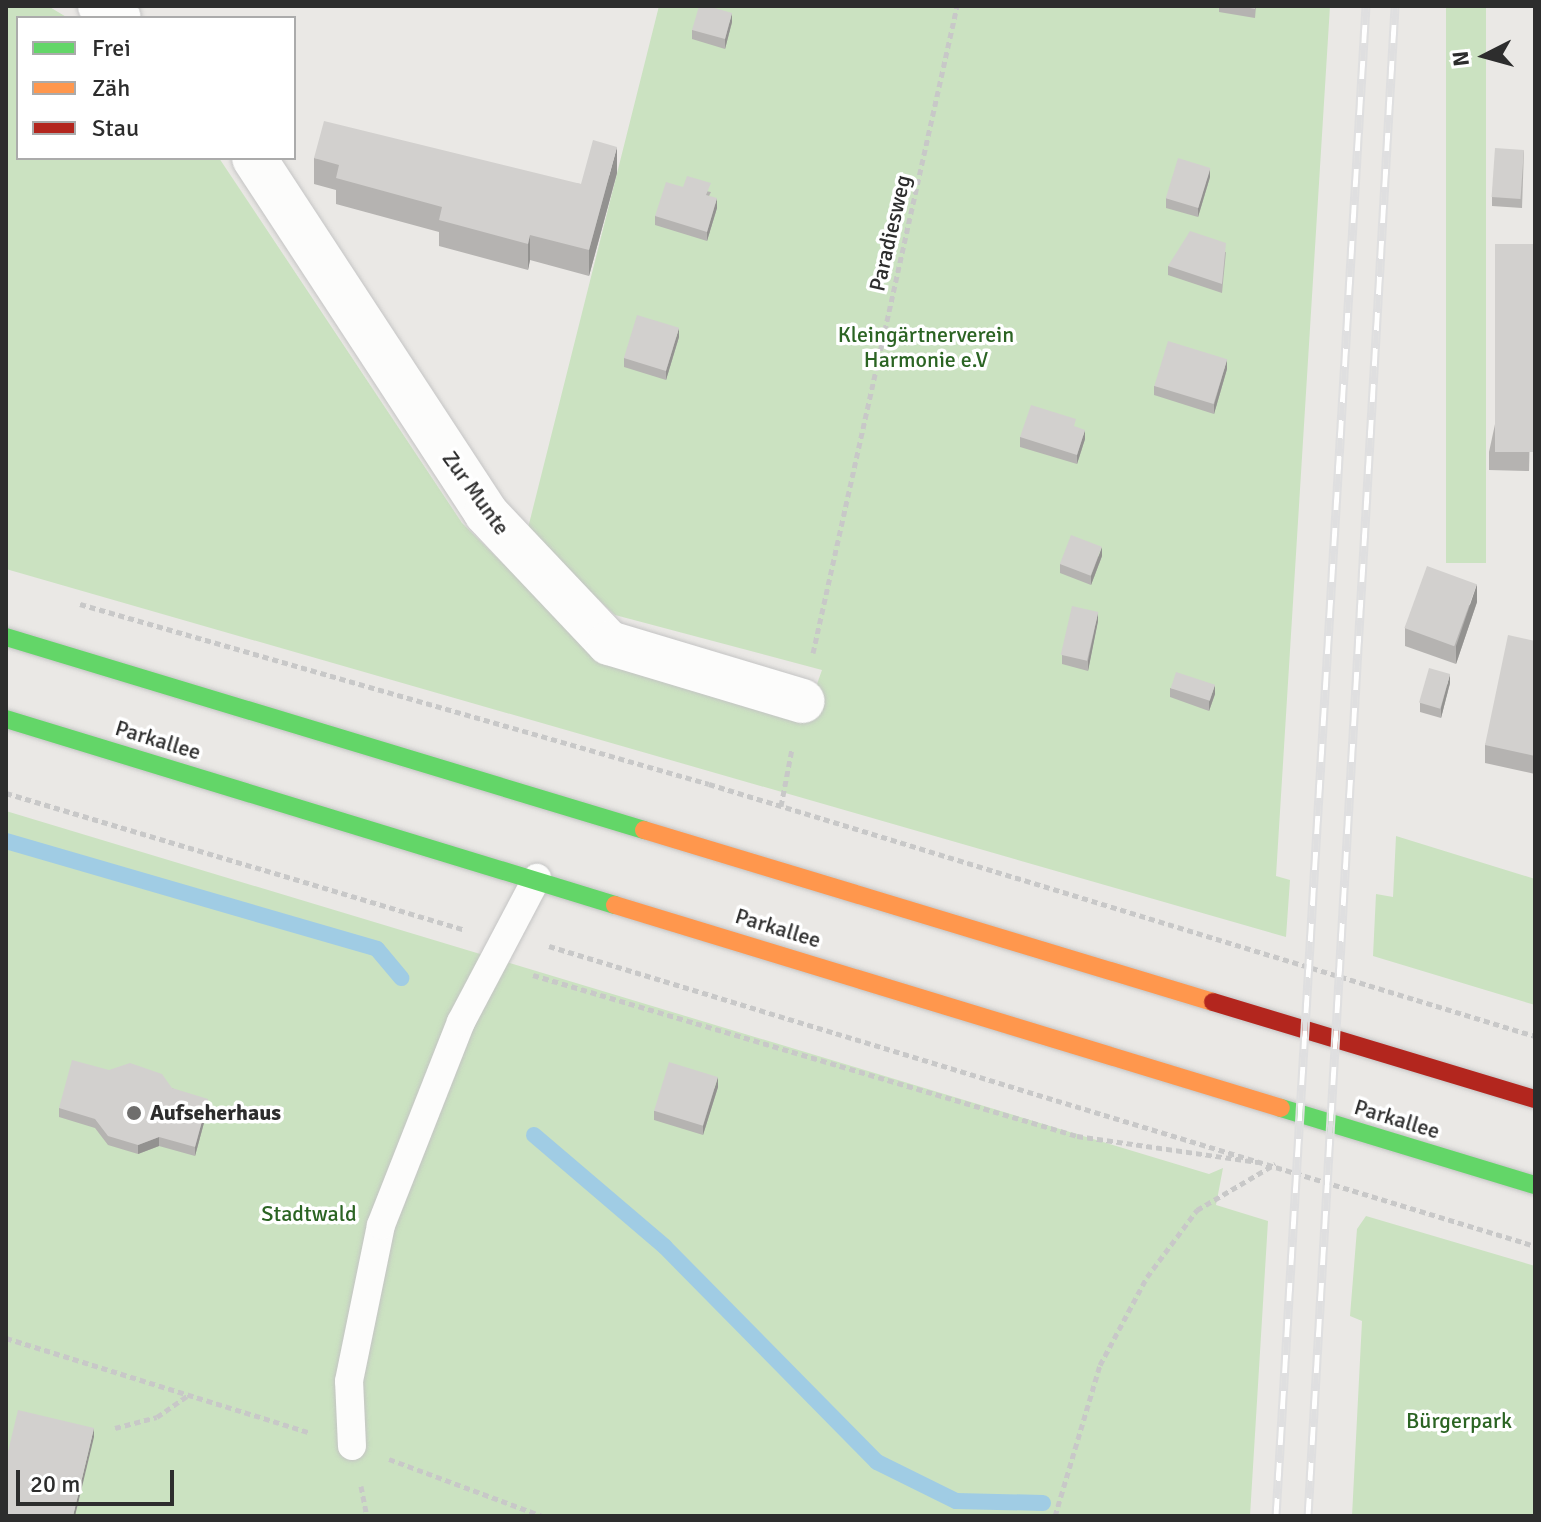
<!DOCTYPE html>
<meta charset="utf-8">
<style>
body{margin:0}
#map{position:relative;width:1541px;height:1522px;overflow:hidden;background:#eae8e5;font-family:Signika,sans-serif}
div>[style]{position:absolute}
.green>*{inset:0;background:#cbe2c1;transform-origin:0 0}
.stream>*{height:16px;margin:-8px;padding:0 8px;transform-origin:8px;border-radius:8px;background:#a0cce4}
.path>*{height:5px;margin-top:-2.5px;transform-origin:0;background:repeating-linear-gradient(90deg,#c8c8c8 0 6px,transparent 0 10px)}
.roads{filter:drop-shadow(0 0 2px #c4c4c4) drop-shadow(0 0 2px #c4c4c4)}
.lane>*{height:28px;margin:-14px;padding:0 14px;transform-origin:14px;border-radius:14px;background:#fcfcfb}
.street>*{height:44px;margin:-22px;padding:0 22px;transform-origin:22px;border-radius:22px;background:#fcfcfb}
.fast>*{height:18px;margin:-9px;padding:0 9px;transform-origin:9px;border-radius:9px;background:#63d668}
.slow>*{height:18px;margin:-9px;padding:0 9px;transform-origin:9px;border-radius:9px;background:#ff974d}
.jam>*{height:18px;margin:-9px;padding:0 9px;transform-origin:9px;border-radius:9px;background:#b3261e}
.rail>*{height:9px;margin-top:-4.5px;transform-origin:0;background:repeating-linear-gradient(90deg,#fff 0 18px,#dfdfe0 0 36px);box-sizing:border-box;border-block:2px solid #dfdfe0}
.wall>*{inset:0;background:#b5b3b1}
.shaded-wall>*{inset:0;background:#939290}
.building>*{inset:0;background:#d2d0ce;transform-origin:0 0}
.dots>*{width:22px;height:22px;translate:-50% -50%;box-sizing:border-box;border:4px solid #fff;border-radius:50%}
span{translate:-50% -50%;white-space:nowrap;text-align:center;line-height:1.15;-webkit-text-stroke:7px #fff;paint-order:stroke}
.street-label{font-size:22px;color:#2d2d2d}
.park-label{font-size:22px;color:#2b6423}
.poi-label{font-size:22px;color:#2d2d2d;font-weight:700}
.left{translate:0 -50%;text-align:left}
.frame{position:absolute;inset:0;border:8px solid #2d2d2d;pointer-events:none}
.legend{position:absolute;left:16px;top:16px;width:280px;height:144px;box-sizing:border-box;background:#fff;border:2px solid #ababab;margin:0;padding:10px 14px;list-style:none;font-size:24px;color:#2d2d2d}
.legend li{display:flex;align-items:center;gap:16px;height:40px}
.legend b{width:40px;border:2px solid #ababab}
.north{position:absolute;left:1445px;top:16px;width:80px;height:80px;-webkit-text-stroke:6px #fff;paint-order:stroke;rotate:264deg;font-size:22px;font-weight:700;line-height:32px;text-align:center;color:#2d2d2d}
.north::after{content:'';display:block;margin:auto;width:28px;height:36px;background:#2d2d2d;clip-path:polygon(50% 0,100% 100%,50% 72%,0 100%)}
.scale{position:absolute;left:16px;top:1470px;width:158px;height:36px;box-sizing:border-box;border:4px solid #2d2d2d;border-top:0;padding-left:10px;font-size:24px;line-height:28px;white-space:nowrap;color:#2d2d2d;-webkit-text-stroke:6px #fff;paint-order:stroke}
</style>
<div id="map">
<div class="green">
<i style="clip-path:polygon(6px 6px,48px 6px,68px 18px,18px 18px,18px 158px,219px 158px,462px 523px,599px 659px,803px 723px,822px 670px,615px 615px,527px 532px,659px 6px,1330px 6px,1276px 876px,1290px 880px,1286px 937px,6px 569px)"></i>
<i style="left:1446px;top:6px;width:40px;height:557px"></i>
<i style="clip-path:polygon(6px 811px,1209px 1174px,1223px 1168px,1216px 1205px,1268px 1221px,1250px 1516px,6px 1516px)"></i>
<i style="clip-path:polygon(1396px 836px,1535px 879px,1535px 1005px,1373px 956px,1376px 894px,1393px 897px)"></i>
<i style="clip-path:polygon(1366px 1216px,1535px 1266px,1535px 1516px,1352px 1516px,1362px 1321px,1350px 1316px,1357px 1229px)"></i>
</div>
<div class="stream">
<i style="left:6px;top:841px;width:386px;rotate:16.2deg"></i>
<i style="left:377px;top:949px;width:38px;rotate:50deg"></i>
<i style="left:534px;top:1135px;width:172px;rotate:40.5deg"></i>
<i style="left:665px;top:1247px;width:302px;rotate:45.4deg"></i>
<i style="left:877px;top:1462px;width:88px;rotate:26.3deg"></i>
<i style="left:956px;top:1501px;width:87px;rotate:1.3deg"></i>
</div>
<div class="path">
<i style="left:80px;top:604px;width:654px;rotate:15.97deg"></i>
<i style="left:709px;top:784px;width:864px;rotate:16.97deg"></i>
<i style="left:813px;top:653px;width:663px;rotate:-77.45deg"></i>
<i style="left:6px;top:793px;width:479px;rotate:16.6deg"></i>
<i style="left:781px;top:806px;width:58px;rotate:-79.1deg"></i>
<i style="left:549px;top:946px;width:1031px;rotate:16.92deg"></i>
<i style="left:533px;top:975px;width:567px;rotate:16.49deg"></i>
<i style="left:1077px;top:1136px;width:183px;rotate:8.2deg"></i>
<i style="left:6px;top:1338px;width:319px;rotate:17.3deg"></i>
<i style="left:115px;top:1428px;width:43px;rotate:-14.7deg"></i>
<i style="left:157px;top:1417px;width:38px;rotate:-35deg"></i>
<i style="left:389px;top:1459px;width:163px;rotate:20.4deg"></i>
<i style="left:361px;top:1486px;width:31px;rotate:79deg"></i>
<i style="left:1055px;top:1516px;width:158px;rotate:-73.4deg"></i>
<i style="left:1100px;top:1365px;width:100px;rotate:-61.9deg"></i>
<i style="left:1147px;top:1277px;width:84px;rotate:-53.3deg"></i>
<i style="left:1197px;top:1210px;width:91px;rotate:-30.5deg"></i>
</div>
<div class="roads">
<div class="lane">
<i style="left:352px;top:1446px;width:65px;rotate:-92.6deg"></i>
<i style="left:349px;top:1381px;width:159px;rotate:-78.4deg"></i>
<i style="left:381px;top:1225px;width:218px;rotate:-68.5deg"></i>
<i style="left:461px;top:1022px;width:163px;rotate:-62.2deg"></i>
</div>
<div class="street">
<i style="left:100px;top:6px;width:22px;rotate:32deg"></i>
<i style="left:254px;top:158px;width:424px;rotate:56.8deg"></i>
<i style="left:486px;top:513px;width:179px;rotate:46.6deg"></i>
<i style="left:609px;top:643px;width:202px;rotate:16.7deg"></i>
</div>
<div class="fast">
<i style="left:6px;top:637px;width:667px;rotate:16.83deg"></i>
<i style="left:6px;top:719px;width:637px;rotate:16.98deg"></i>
<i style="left:1281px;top:1108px;width:265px;rotate:16.9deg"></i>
</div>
<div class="slow">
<i style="left:644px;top:830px;width:594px;rotate:16.82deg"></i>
<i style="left:615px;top:905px;width:696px;rotate:16.95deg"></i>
</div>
<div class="jam">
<i style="left:1213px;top:1002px;width:336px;rotate:16.8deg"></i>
</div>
</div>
<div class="rail">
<i style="left:1276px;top:1516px;width:1513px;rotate:-86.59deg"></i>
<i style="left:1308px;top:1516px;width:1513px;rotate:-86.7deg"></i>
</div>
<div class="wall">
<i style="clip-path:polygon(1219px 6px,1256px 6px,1255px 18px,1219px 12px)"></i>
<i style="clip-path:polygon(732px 22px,725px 49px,692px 39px,692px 30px)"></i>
<i style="clip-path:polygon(1524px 150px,1522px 208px,1492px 206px,1492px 197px)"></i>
<i style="clip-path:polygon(314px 158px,581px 184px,617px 173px,589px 276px,530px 260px,528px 270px,439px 246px,439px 232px,336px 204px,336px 190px,314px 184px)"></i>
<i style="clip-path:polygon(1210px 177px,1198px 217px,1166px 208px,1166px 198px)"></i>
<i style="clip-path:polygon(683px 187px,711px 192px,709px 196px,717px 208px,707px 241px,655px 225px,655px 216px)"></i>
<i style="clip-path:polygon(1534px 244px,1529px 471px,1489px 470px,1489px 452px)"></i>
<i style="clip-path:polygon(1226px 252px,1222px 293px,1168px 275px,1168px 266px)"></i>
<i style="clip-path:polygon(679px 337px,666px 380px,624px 367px,624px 358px)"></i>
<i style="clip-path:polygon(1227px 369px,1214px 414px,1154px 395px,1154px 386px)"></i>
<i style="clip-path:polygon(1076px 427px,1085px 439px,1077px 464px,1020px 447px,1020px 437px)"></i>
<i style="clip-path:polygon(1102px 556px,1091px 585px,1060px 573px,1060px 564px)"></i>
<i style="clip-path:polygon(1477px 602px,1456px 664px,1405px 646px,1405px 628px)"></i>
<i style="clip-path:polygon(1098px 621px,1088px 671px,1062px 664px,1062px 655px)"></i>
<i style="clip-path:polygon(1535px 641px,1535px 774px,1485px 763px,1485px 745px)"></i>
<i style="clip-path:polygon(1450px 683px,1441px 718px,1420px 712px,1420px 703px)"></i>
<i style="clip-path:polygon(1170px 688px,1215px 694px,1209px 711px,1170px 697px)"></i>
<i style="clip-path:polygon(718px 1087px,703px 1135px,654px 1120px,654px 1111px)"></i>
<i style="clip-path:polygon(172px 1088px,208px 1108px,195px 1156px,159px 1146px,138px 1154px,108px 1145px,95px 1128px,59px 1117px,59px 1108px)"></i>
</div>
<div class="shaded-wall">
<i style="clip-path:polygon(732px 13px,732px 22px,725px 49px,725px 39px)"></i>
<i style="clip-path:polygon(617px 147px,617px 173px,589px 276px,589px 250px)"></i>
<i style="clip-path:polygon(1210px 168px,1210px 177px,1198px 217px,1198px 208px)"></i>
<i style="clip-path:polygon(717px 198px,717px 208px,707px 241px,707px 232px)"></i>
<i style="clip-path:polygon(530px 235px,530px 260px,528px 270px,528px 244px)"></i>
<i style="clip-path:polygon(679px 328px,679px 337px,666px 380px,666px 371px)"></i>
<i style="clip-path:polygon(1227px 359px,1227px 369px,1214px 414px,1214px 405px)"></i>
<i style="clip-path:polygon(1085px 430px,1085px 439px,1077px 464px,1077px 455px)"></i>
<i style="clip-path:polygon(1102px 547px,1102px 556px,1091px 585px,1091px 576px)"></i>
<i style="clip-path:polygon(1477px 584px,1477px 602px,1456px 664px,1456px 646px)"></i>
<i style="clip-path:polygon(1098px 612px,1098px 621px,1088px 671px,1088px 661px)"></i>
<i style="clip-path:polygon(1450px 674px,1450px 683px,1441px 718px,1441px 708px)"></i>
<i style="clip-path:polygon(1215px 685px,1215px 694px,1209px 711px,1209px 702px)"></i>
<i style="clip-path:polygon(718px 1077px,718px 1087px,703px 1135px,703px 1126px)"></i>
<i style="clip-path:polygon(208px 1099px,208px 1108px,195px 1156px,195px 1147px)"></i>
<i style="clip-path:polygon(159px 1137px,159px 1146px,138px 1154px,138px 1145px)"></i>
<i style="clip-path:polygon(94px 1428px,94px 1437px,75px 1516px,73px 1516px)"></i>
</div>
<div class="building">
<i style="clip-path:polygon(699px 6px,708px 6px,732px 13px,725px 39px,692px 30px)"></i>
<i style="clip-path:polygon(1239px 6px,1255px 6px,1255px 9px)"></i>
<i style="clip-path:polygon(324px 121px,581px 184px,593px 140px,617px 147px,589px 250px,530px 235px,528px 244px,439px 220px,442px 207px,336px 178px,339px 165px,314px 158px)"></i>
<i style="left:1495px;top:148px;width:29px;height:49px;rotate:4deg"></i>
<i style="left:1178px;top:158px;width:34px;height:42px;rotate:17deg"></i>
<i style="clip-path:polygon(687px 176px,711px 183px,706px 195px,717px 198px,707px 232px,655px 216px,666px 182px,683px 187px)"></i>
<i style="clip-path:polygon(1190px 231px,1226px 243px,1222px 284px,1168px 266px)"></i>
<i style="left:1495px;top:244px;width:39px;height:208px"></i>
<i style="left:637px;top:315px;width:44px;height:45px;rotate:17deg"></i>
<i style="left:1168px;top:341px;width:62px;height:47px;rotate:17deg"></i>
<i style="clip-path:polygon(1031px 405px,1076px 419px,1074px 426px,1085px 430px,1077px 455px,1020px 437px)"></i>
<i style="left:1071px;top:535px;width:33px;height:31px;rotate:21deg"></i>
<i style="left:1427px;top:566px;width:53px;height:66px;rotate:20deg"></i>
<i style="left:1072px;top:606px;width:27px;height:50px;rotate:13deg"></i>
<i style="clip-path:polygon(1508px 635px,1535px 641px,1535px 756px,1485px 745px)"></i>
<i style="left:1429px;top:668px;width:22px;height:36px;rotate:16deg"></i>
<i style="left:1176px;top:672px;width:41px;height:17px;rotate:18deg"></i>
<i style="clip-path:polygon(72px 1060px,109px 1070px,130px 1063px,162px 1074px,172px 1088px,208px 1099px,195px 1147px,159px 1137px,138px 1145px,108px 1136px,95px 1119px,59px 1108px)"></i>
<i style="left:669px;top:1062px;width:51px;height:51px;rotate:17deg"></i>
<i style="clip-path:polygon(18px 1410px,94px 1428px,73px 1516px,6px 1516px,6px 1460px)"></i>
</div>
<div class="dots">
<i style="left:134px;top:1113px;background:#6f6e6d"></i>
</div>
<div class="street-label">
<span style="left:890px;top:233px;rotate:-77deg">Paradiesweg</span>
<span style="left:476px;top:493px;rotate:54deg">Zur Munte</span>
<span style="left:158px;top:740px;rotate:17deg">Parkallee</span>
<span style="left:778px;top:928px;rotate:17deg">Parkallee</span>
<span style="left:1397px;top:1119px;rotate:17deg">Parkallee</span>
</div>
<div class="park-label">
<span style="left:926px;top:347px">Kleingärtnerverein<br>Harmonie e.V</span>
<span style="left:309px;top:1214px">Stadtwald</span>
<span style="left:1459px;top:1421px">Bürgerpark</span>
</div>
<div class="poi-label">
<span class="left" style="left:150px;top:1113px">Aufseherhaus</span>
</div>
<div class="frame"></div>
<ul class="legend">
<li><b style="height:10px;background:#63d668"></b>Frei</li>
<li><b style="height:10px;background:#ff974d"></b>Zäh</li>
<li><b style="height:10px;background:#b3261e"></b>Stau</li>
</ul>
<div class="north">N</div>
<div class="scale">20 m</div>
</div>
